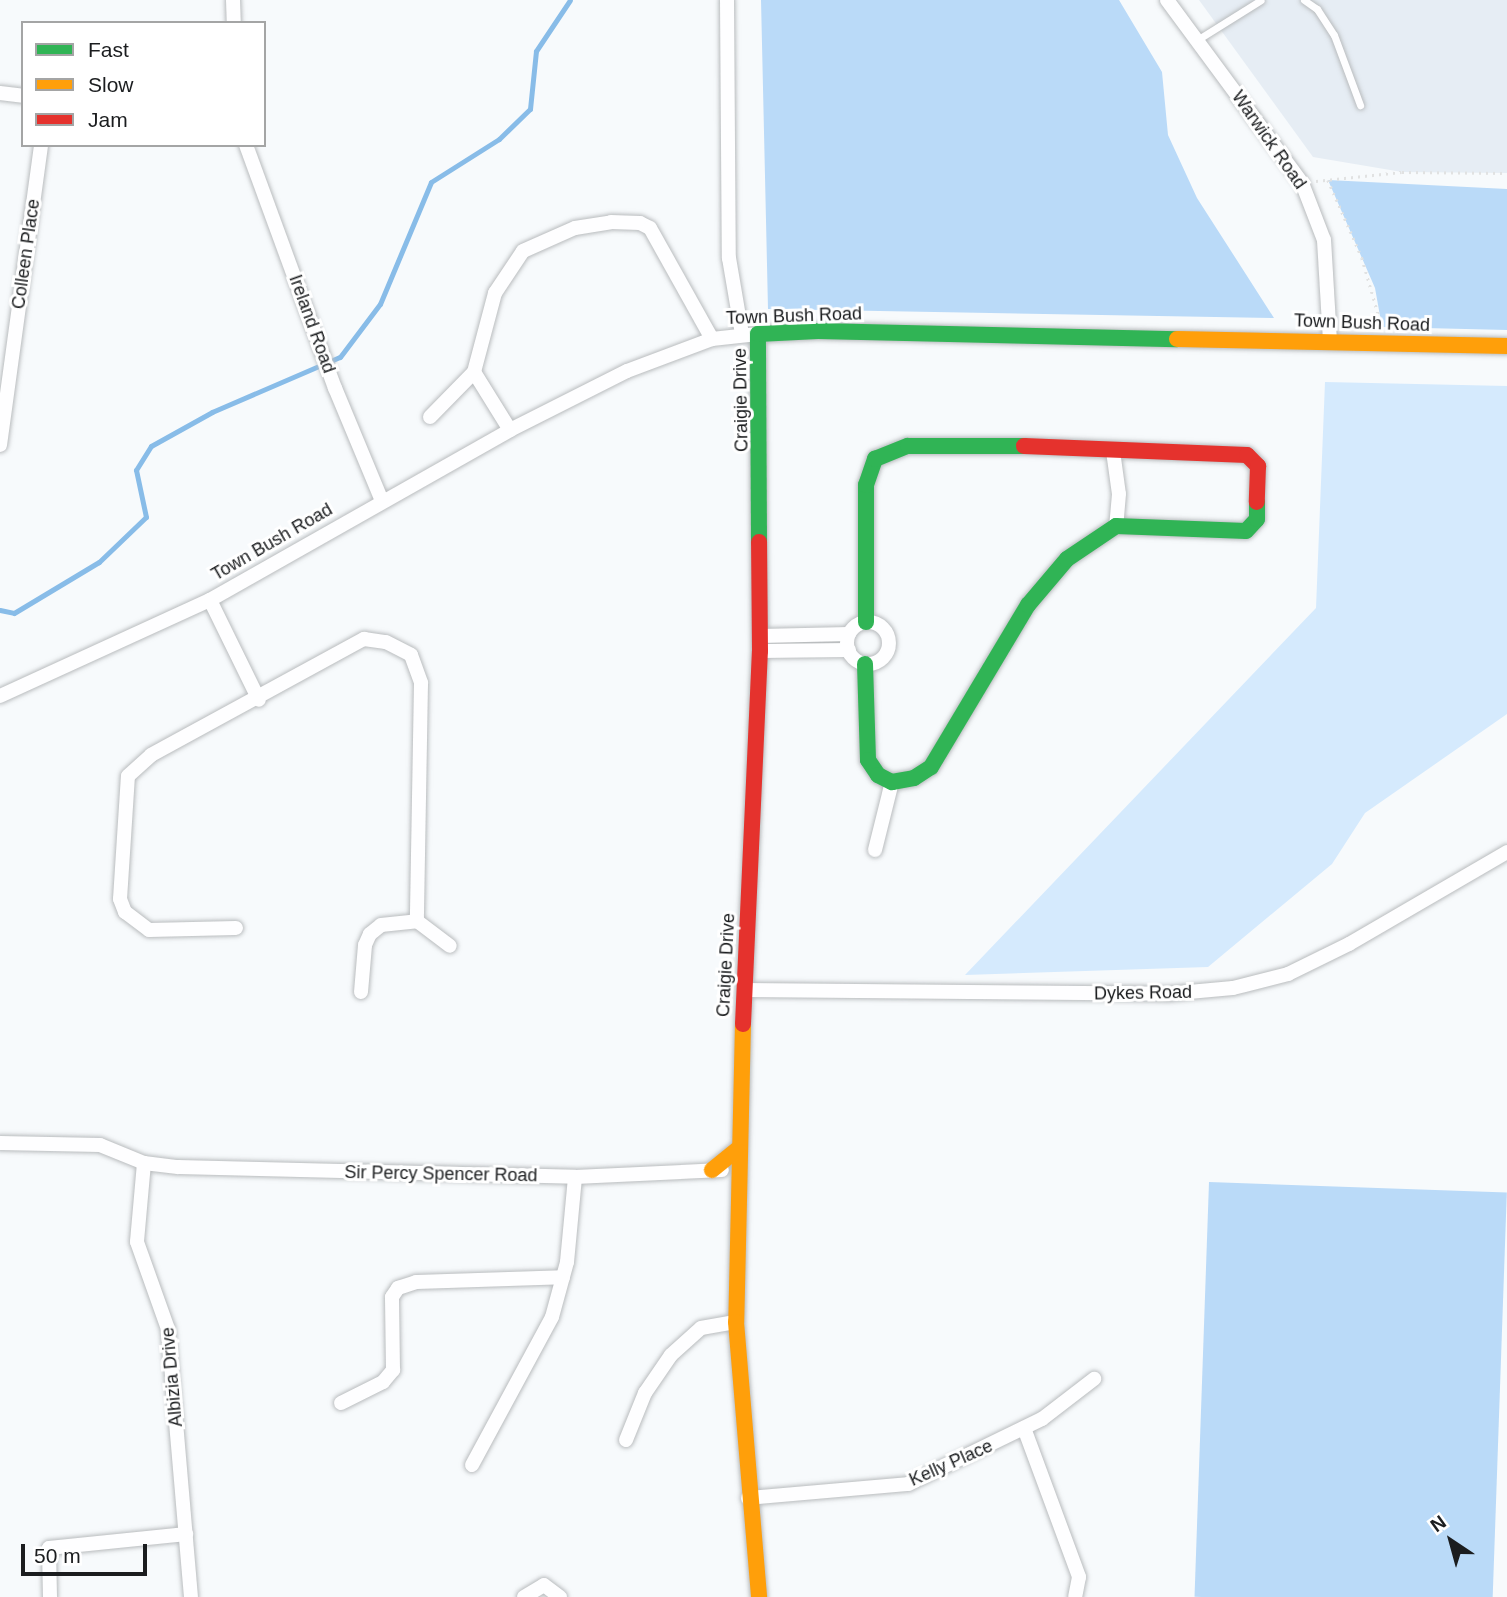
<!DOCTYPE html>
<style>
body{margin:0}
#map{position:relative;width:1507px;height:1597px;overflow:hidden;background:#f7fafc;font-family:Arial,sans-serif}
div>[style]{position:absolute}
.built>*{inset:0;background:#e6edf4}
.green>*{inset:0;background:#d5eafd}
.forest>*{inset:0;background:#badaf8;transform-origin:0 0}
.stream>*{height:5px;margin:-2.5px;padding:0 2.5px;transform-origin:2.5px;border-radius:2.5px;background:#88bce8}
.path>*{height:2.5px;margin-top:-1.25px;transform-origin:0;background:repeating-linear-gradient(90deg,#e1e2e2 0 2px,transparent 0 7px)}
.roads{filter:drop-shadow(0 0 2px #b9bcbe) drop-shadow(0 0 2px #b9bcbe)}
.lane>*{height:7px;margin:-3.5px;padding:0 3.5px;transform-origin:3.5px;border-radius:3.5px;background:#fefeff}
.street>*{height:14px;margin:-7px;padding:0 7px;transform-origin:7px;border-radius:7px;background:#fefeff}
.street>.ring{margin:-7px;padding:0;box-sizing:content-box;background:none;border:14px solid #fefeff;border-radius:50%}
.fast>*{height:16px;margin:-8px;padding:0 8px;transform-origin:8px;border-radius:8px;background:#30b455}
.slow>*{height:16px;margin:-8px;padding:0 8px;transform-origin:8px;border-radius:8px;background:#ff9f0a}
.jam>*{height:16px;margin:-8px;padding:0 8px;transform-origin:8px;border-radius:8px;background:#e5322d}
span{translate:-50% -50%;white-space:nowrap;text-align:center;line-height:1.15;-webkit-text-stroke:6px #fff;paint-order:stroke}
.street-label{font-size:18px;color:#1b1d1f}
.legend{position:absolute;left:21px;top:21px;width:245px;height:126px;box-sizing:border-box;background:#fff;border:2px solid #a4a5a5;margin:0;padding:9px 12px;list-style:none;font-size:21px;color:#1b1d1f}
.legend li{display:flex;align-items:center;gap:14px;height:35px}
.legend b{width:35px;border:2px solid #a4a5a5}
.north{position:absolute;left:1416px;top:1506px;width:70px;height:70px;-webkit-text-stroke:5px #fff;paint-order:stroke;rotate:324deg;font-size:19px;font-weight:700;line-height:28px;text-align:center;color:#1b1d1f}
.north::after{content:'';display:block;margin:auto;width:24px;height:32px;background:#1b1d1f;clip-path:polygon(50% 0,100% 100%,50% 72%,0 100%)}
.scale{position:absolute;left:21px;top:1544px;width:126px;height:32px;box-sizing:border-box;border:4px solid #1b1d1f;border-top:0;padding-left:9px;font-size:21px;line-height:24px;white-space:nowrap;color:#1b1d1f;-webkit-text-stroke:5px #fff;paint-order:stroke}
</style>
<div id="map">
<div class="built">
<i style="clip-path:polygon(1199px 0,1507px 0,1507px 173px,1402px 172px,1313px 157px)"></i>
</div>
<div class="green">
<i style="clip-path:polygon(1325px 382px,1507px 386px,1507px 714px,1365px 813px,1332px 864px,1208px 967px,965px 975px,1316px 608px)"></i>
</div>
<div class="forest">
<i style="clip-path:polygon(761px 0,1119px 0,1162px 72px,1168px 135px,1197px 198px,1274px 318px,768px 309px)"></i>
<i style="clip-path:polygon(1328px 180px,1507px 189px,1507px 330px,1382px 327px,1375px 288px)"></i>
<i style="left:1209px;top:1182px;width:298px;height:415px;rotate:2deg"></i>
</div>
<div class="stream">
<i style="left:0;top:610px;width:14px;rotate:12deg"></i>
<i style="left:14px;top:613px;width:99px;rotate:-31deg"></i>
<i style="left:99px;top:562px;width:65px;rotate:-43.8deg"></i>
<i style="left:146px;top:517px;width:48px;rotate:-102deg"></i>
<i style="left:136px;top:470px;width:28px;rotate:-58deg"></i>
<i style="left:151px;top:446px;width:70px;rotate:-29.1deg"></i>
<i style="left:212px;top:412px;width:139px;rotate:-23.3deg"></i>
<i style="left:340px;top:357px;width:66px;rotate:-53deg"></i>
<i style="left:380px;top:304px;width:132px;rotate:-67.3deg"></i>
<i style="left:431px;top:182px;width:80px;rotate:-32.3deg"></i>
<i style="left:499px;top:139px;width:43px;rotate:-44.1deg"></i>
<i style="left:530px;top:109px;width:58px;rotate:-84.1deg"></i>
<i style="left:536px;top:51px;width:61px;rotate:-56.3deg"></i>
</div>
<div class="path">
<i style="left:1328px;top:180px;width:85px;rotate:66.4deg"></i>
<i style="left:1362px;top:258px;width:72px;rotate:73.8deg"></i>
<i style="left:1316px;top:181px;width:86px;rotate:-6deg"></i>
<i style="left:1402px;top:172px;width:105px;rotate:0.5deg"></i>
</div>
<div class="roads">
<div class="lane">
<i style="left:1304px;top:0;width:16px;rotate:35deg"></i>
<i style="left:1317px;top:9px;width:31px;rotate:57deg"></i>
<i style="left:1334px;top:35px;width:75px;rotate:69.6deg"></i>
<i style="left:1197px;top:40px;width:75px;rotate:-32deg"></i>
</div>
<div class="street">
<i style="left:233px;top:0;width:23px;rotate:88deg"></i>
<i style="left:727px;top:0;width:258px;rotate:89.6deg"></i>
<i style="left:729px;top:258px;width:77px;rotate:80.3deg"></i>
<i style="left:1167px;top:0;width:227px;rotate:53.6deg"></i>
<i style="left:1302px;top:183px;width:61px;rotate:68.9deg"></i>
<i style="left:1324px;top:240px;width:101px;rotate:86.6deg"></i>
<i style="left:0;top:93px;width:23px;rotate:7deg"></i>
<i style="left:246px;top:145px;width:259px;rotate:69.9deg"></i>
<i style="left:335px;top:388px;width:122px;rotate:67.4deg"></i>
<i style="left:474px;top:372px;width:68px;rotate:58.2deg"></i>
<i style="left:430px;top:417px;width:63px;rotate:-45.6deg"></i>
<i style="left:474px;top:372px;width:82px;rotate:-75.1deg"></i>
<i style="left:495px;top:293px;width:50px;rotate:-56.3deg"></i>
<i style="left:523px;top:251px;width:57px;rotate:-23.9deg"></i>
<i style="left:575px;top:228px;width:36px;rotate:-9deg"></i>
<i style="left:611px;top:222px;width:29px;rotate:2deg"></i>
<i style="left:640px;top:223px;width:11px;rotate:27deg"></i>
<i style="left:650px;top:228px;width:127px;rotate:60.8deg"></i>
<i style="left:0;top:445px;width:303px;rotate:-82.2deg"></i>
<i style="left:1113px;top:451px;width:43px;rotate:82.1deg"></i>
<i style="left:1119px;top:494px;width:32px;rotate:95deg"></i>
<i style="left:210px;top:600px;width:111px;rotate:63.9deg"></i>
<i class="ring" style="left:847px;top:622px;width:28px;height:28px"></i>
<i style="left:760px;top:636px;width:89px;rotate:-1.3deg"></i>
<i style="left:760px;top:651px;width:89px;rotate:-0.6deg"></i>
<i style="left:0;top:696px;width:231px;rotate:-24.6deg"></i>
<i style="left:210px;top:600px;width:345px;rotate:-29.5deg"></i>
<i style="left:510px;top:430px;width:131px;rotate:-26.8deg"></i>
<i style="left:627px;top:371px;width:91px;rotate:-20.6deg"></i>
<i style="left:712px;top:339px;width:46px;rotate:-6.2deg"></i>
<i style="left:875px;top:850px;width:70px;rotate:-76deg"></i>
<i style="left:236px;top:928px;width:87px;rotate:178.7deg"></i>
<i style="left:149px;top:930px;width:30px;rotate:-143deg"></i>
<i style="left:125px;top:912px;width:14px;rotate:-111deg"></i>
<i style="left:120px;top:899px;width:123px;rotate:-86.3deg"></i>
<i style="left:128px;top:776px;width:31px;rotate:-42deg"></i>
<i style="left:151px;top:755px;width:243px;rotate:-28.6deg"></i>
<i style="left:364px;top:639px;width:22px;rotate:8deg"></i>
<i style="left:386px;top:642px;width:28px;rotate:27deg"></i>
<i style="left:411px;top:655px;width:30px;rotate:70deg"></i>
<i style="left:421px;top:683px;width:238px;rotate:91deg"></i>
<i style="left:744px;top:990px;width:423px;rotate:0.5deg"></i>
<i style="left:1167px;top:994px;width:66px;rotate:-5.2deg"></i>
<i style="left:1233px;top:988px;width:57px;rotate:-14.3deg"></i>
<i style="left:1288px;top:974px;width:68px;rotate:-26.2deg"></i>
<i style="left:1349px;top:944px;width:183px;rotate:-30.2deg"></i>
<i style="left:361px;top:992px;width:47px;rotate:-85.1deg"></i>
<i style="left:365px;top:945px;width:12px;rotate:-66deg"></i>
<i style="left:370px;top:934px;width:14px;rotate:-39deg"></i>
<i style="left:381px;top:925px;width:36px;rotate:-6deg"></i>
<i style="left:417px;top:921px;width:41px;rotate:37.1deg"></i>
<i style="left:0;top:1143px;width:100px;rotate:1.1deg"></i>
<i style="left:100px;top:1145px;width:48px;rotate:22.2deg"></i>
<i style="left:144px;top:1163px;width:34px;rotate:7deg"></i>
<i style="left:178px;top:1167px;width:397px;rotate:1.4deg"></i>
<i style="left:575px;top:1177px;width:147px;rotate:-2.7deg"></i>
<i style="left:144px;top:1163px;width:79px;rotate:95.1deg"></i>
<i style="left:137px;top:1242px;width:92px;rotate:70.4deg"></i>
<i style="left:168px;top:1329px;width:269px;rotate:85.1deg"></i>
<i style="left:341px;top:1403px;width:47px;rotate:-26.6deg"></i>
<i style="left:383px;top:1382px;width:16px;rotate:-50deg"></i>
<i style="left:393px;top:1370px;width:73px;rotate:-90.8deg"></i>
<i style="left:392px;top:1297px;width:11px;rotate:-56deg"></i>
<i style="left:398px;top:1288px;width:19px;rotate:-18deg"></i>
<i style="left:416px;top:1282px;width:147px;rotate:-1.9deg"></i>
<i style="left:1024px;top:1428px;width:159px;rotate:69.7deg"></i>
<i style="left:1079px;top:1577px;width:20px;rotate:101deg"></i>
<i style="left:626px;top:1440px;width:51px;rotate:-68deg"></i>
<i style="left:645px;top:1393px;width:46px;rotate:-55.6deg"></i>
<i style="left:671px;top:1355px;width:40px;rotate:-42deg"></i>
<i style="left:701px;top:1328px;width:36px;rotate:-10deg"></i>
<i style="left:472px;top:1465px;width:168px;rotate:-61.6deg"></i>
<i style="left:552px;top:1317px;width:57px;rotate:-74.7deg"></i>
<i style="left:567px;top:1262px;width:85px;rotate:-84.6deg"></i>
<i style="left:748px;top:1498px;width:161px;rotate:-5deg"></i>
<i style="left:908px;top:1484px;width:149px;rotate:-25.9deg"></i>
<i style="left:1042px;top:1419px;width:66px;rotate:-37.6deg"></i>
<i style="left:50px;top:1597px;width:49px;rotate:-91.2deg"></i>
<i style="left:49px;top:1548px;width:138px;rotate:-5.8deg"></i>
<i style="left:524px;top:1597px;width:23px;rotate:-31deg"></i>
<i style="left:544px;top:1585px;width:20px;rotate:37deg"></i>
</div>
<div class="fast">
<i style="left:759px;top:542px;width:208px;rotate:-90.3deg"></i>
<i style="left:758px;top:334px;width:60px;rotate:-2.9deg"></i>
<i style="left:818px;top:331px;width:359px;rotate:1.3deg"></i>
<i style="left:866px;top:622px;width:137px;rotate:-90deg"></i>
<i style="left:866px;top:485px;width:28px;rotate:-71deg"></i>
<i style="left:875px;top:459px;width:35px;rotate:-22deg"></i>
<i style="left:908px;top:446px;width:116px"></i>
<i style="left:865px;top:664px;width:96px;rotate:88.2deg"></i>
<i style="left:868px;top:760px;width:18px;rotate:56deg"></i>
<i style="left:878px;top:775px;width:16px;rotate:27deg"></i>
<i style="left:892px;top:782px;width:22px;rotate:-10deg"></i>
<i style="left:914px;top:778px;width:20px;rotate:-33deg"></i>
<i style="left:931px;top:767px;width:189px;rotate:-59.1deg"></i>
<i style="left:1028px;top:605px;width:60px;rotate:-49.7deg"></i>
<i style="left:1067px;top:559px;width:59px;rotate:-34deg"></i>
<i style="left:1116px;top:526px;width:130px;rotate:2.2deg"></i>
<i style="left:1246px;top:531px;width:16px;rotate:-47deg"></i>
<i style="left:1257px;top:519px;width:17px;rotate:-90deg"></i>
</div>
<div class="slow">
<i style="left:1177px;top:339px;width:330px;rotate:1.2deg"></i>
<i style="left:743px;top:1024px;width:298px;rotate:91.3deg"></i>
<i style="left:736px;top:1322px;width:276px;rotate:85.2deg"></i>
<i style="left:712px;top:1170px;width:32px;rotate:-39deg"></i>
</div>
<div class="jam">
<i style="left:1024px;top:446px;width:223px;rotate:2.3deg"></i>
<i style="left:1247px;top:455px;width:16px;rotate:45deg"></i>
<i style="left:1258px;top:466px;width:36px;rotate:92deg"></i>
<i style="left:743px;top:1024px;width:373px;rotate:-87.4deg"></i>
<i style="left:760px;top:651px;width:109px;rotate:-90.5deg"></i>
</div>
</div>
<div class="street-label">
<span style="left:1269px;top:140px;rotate:55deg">Warwick Road</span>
<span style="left:26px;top:254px;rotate:-82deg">Colleen Place</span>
<span style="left:794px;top:316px;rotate:-2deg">Town Bush Road</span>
<span style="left:1362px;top:323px;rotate:2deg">Town Bush Road</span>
<span style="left:312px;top:324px;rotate:70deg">Ireland Road</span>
<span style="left:741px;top:400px;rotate:-91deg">Craigie Drive</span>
<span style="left:272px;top:542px;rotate:-30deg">Town Bush Road</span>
<span style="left:726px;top:965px;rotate:-87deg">Craigie Drive</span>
<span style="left:1143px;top:993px;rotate:-1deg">Dykes Road</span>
<span style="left:441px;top:1174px;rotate:1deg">Sir Percy Spencer Road</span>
<span style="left:172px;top:1377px;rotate:-95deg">Albizia Drive</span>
<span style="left:951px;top:1463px;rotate:-24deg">Kelly Place</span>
</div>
<ul class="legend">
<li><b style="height:9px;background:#30b455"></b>Fast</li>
<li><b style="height:9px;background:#ff9f0a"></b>Slow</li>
<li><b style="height:9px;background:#e5322d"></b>Jam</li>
</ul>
<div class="north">N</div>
<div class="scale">50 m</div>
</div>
